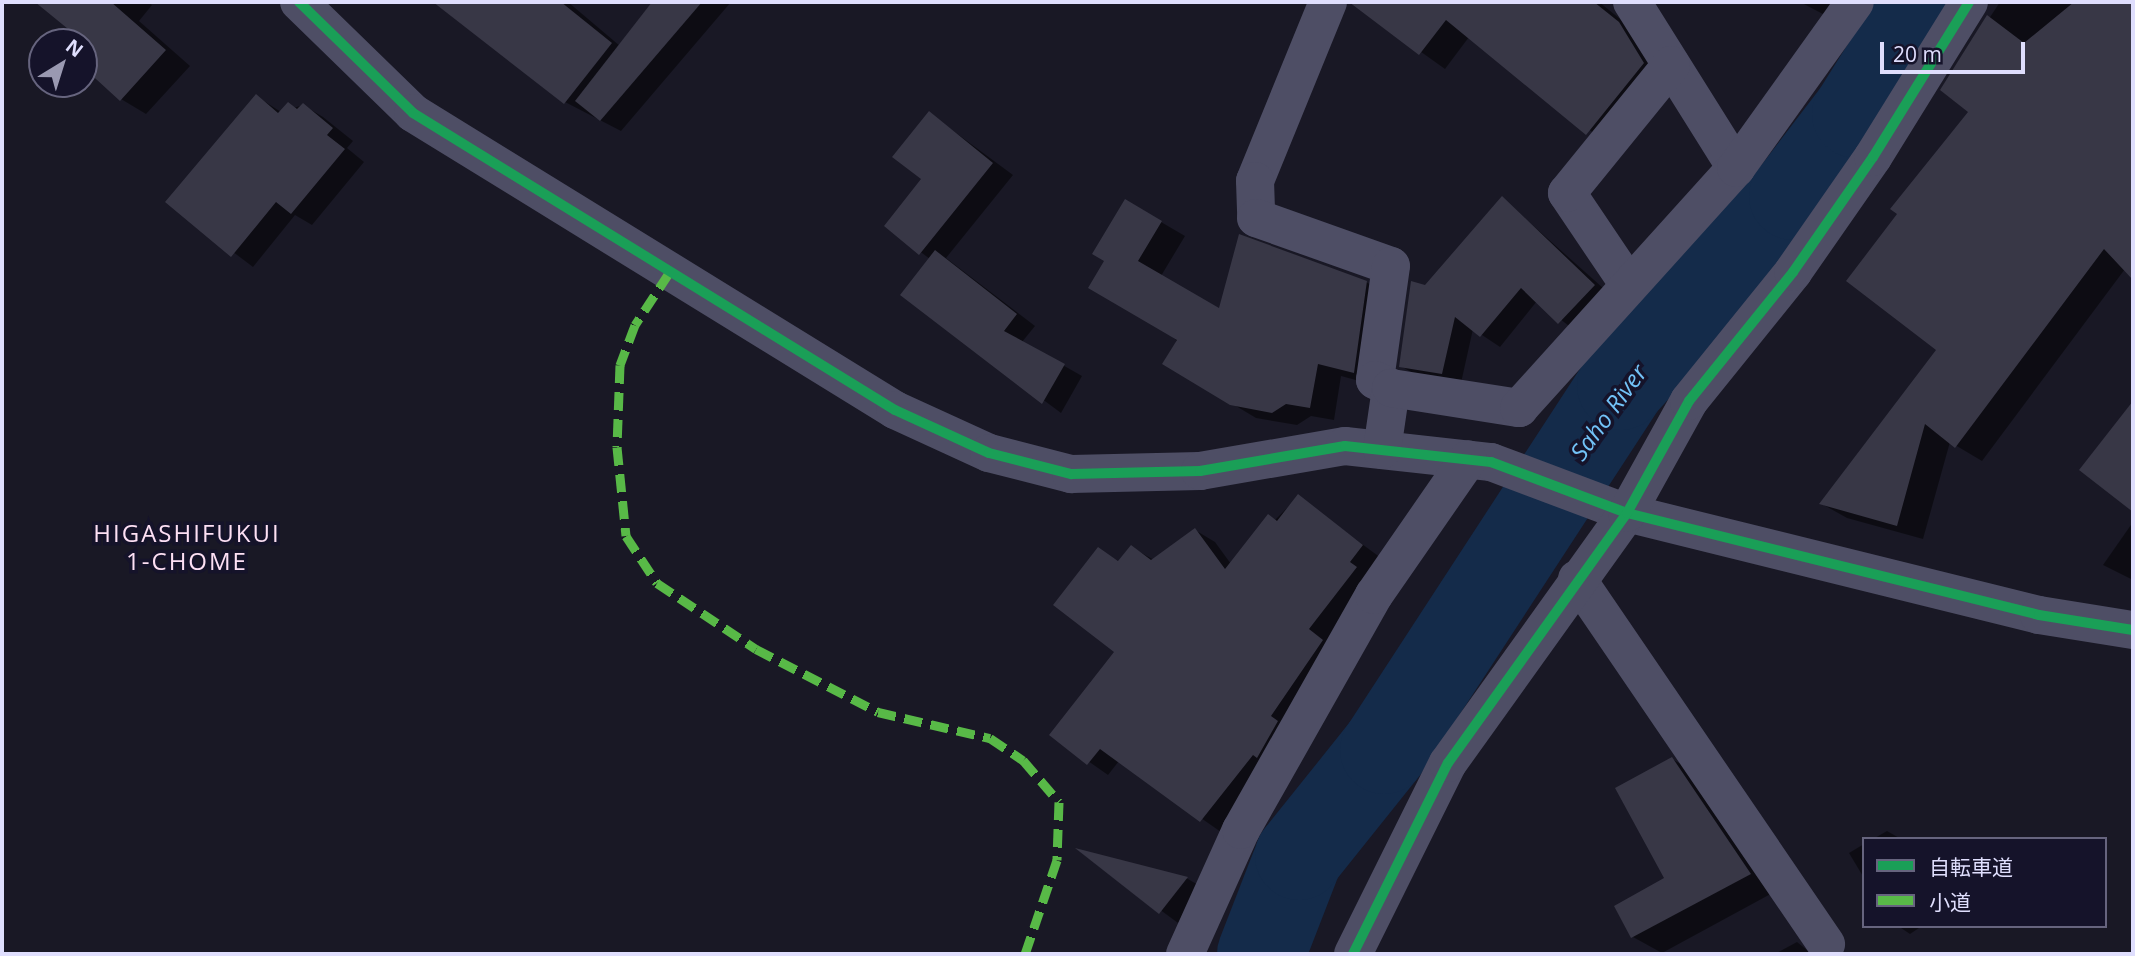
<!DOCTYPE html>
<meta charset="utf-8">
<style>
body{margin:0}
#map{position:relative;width:2135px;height:956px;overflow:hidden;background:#191825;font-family:"Open Sans","Noto Sans JP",sans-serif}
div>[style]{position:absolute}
.shadow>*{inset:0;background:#0007}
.river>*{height:88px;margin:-44px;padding:0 44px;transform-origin:44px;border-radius:44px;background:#142b4a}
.building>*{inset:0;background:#383746}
.minor>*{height:38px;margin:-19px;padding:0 19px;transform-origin:19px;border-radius:19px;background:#4e4e65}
.quiet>*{height:9px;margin-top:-4.5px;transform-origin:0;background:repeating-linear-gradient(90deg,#58b947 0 18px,transparent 0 27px)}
.cycleway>*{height:10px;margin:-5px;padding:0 5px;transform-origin:5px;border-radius:5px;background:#1a9f57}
span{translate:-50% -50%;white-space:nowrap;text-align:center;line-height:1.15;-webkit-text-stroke:7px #15132a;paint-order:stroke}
.water-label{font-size:24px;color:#72c2f7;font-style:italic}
.neighbourhood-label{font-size:24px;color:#fde0f4;letter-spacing:2px}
.frame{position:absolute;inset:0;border:4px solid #dfdefd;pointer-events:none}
.legend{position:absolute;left:1862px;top:837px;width:245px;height:91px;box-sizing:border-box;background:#15132a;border:2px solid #66647e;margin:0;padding:9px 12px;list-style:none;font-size:21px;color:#dfdefd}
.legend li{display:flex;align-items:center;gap:14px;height:35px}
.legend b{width:35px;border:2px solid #66647e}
.north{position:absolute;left:28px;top:28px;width:70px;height:70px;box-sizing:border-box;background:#15132a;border:2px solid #66647e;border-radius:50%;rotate:38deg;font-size:19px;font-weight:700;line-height:28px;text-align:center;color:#dfdefd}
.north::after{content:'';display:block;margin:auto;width:24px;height:32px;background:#9a99b1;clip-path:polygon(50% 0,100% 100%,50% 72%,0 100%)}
.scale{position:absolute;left:1880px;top:42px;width:145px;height:32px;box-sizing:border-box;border:4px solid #dfdefd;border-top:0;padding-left:9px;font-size:21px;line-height:24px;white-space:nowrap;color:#dfdefd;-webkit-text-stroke:5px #15132a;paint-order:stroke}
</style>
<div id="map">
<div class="shadow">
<i style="clip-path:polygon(38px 2px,148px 2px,152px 5px,139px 21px,190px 66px,146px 114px,121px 99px,99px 52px)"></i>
<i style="clip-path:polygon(434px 2px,568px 2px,620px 46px,654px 2px,731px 2px,621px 131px,565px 102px)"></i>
<i style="clip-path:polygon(1367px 2px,1599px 2px,1645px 39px,1669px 79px,1613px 148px,1469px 37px,1445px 69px,1361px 9px)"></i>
<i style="clip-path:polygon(1800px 2px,1851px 2px,1840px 23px)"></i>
<i style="clip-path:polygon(2000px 2px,2133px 2px,2133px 277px,2125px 269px,1982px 461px,1950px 442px,1923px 539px,1847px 518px,1822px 504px,1938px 350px,1899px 214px,1971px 112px,1942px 90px)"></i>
<i style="clip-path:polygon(256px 96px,281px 112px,303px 105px,323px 117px,353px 141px,347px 148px,364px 162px,312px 225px,295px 215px,253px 267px,167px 202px)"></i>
<i style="clip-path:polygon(929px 113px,1013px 175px,946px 258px,1035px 326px,1022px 342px,1082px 376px,1061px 413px,903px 295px,930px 259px,886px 226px,923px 179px)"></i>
<i style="clip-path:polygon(1502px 198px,1612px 296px,1578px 333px,1537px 301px,1500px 347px,1473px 329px,1461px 383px,1419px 377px,1401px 366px,1425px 287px)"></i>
<i style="clip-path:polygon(1125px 201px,1185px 236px,1161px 276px,1220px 310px,1366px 282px,1390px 296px,1378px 386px,1341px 376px,1334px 420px,1311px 416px,1297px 425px,1256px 418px,1231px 403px,1107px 261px)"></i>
<i style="clip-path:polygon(2133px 404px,2133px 510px,2082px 470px)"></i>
<i style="clip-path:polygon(1298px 497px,1381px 558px,1221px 832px,1119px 761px,1108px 775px,1051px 735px,1116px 652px,1098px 549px,1120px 562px,1131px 547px,1154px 560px,1195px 530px,1215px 542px,1231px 564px)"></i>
<i style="clip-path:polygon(2133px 522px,2133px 580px,2103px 565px)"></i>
<i style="clip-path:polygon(1672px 759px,1701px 776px,1778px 890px,1662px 953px,1633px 937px,1667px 879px)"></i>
<i style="clip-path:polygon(1887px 831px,1901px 839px,1873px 839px)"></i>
<i style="clip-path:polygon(1864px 844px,1864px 878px,1849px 853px)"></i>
<i style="clip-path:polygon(1082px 852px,1188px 879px,1205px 889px,1178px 923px)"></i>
<i style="clip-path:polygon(1898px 926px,1922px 926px,1910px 934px)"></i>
<i style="clip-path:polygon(1797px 942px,1812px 954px,1775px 954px)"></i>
</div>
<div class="river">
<i style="left:1261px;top:954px;width:105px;rotate:-68.8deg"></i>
<i style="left:1299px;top:856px;width:136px;rotate:-51.3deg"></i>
<i style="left:1384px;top:750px;width:434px;rotate:-56.9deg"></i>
<i style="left:1621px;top:386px;width:256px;rotate:-47.8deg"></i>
<i style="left:1793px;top:196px;width:103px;rotate:-52.5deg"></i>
<i style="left:1856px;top:114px;width:132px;rotate:-58deg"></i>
</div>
<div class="building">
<i style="clip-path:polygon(35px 2px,111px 2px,166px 50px,120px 101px,84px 68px,84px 42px)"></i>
<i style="clip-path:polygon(433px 2px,561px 2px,612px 43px,564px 104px)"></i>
<i style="clip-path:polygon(652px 2px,702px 2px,600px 121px,575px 101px)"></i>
<i style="clip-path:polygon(1349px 2px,1594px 2px,1619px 22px,1644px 63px,1586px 135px,1446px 20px,1419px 55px)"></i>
<i style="clip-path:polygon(2074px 2px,2133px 2px,2133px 280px,2104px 249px,1955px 448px,1925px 424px,1897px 526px,1819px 504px,1936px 350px,1846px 281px,1897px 214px,1890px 209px,1968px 112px,1940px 90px,1987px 15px,2024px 43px)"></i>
<i style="clip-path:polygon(256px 94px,278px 113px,288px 102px,297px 109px,303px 103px,333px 128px,327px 135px,345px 149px,291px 214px,276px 202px,231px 257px,165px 202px)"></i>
<i style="clip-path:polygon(929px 111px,993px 163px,919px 255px,884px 226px,921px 179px,892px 157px)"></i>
<i style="clip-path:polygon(1502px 196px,1595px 285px,1558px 324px,1521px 288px,1480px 337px,1455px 317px,1442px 374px,1399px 367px,1411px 281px,1425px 285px)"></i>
<i style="clip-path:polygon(1125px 199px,1162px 221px,1138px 261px,1219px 308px,1239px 234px,1367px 281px,1354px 373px,1318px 364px,1310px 408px,1286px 404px,1272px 413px,1230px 405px,1162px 364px,1177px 340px,1088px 288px,1104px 261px,1092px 254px)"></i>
<i style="clip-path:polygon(935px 250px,1017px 314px,1004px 331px,1065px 364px,1042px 404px,900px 295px)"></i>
<i style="clip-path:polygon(2133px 401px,2133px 512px,2079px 470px)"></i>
<i style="clip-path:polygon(1298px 494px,1363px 545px,1350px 562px,1357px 567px,1309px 629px,1323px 640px,1271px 716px,1278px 721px,1257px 758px,1253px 755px,1200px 822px,1100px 749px,1087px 765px,1049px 735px,1114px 652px,1053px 605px,1098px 547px,1118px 561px,1131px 545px,1151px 560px,1195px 528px,1225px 569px,1268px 514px,1277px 521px)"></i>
<i style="clip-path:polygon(1672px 757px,1751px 874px,1631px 938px,1614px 906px,1664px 878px,1615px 788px)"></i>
<i style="clip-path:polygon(1075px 848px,1188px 877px,1159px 914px)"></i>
</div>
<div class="minor">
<i style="left:299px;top:2px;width:159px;rotate:44.2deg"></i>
<i style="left:413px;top:113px;width:566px;rotate:31.64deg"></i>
<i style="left:895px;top:410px;width:103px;rotate:24.6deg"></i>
<i style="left:989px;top:453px;width:85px;rotate:14.4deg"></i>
<i style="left:1071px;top:474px;width:129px;rotate:-1.3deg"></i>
<i style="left:1200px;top:471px;width:147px;rotate:-9.8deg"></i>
<i style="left:1345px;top:446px;width:147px;rotate:6.3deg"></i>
<i style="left:1491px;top:462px;width:145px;rotate:20.6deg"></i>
<i style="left:1627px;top:513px;width:424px;rotate:13.9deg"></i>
<i style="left:2039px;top:615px;width:95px;rotate:9.1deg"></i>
<i style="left:1328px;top:2px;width:193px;rotate:112.2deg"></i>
<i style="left:1255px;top:181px;width:37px;rotate:88deg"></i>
<i style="left:1256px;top:218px;width:143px;rotate:19.6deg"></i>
<i style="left:1391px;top:266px;width:115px;rotate:98deg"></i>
<i style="left:1375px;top:380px;width:18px;rotate:27deg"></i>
<i style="left:1632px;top:2px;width:196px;rotate:57.9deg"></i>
<i style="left:1629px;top:285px;width:111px;rotate:-124deg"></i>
<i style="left:1567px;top:193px;width:165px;rotate:-50.9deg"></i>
<i style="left:1382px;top:450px;width:63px;rotate:-81.7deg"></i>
<i style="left:1391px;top:388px;width:130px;rotate:8.9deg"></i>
<i style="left:1519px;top:408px;width:324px;rotate:-47.9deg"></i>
<i style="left:1736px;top:168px;width:204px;rotate:-54.4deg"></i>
<i style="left:1577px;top:579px;width:442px;rotate:55.7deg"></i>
<i style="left:1185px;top:954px;width:136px;rotate:-65.7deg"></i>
<i style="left:1241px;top:830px;width:270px;rotate:-60.5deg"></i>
<i style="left:1374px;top:595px;width:165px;rotate:-55.3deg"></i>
<i style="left:1353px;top:954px;width:213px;rotate:-63.6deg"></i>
<i style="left:1448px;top:763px;width:307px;rotate:-54.4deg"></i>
<i style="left:1627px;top:513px;width:128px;rotate:-61deg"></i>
<i style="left:1689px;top:401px;width:166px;rotate:-51.1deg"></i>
<i style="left:1793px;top:272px;width:140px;rotate:-55.2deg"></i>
<i style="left:1873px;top:157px;width:182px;rotate:-58.2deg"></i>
</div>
<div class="quiet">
<i style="left:669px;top:273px;width:62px;rotate:123.2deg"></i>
<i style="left:635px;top:325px;width:43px;rotate:110.6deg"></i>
<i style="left:620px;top:365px;width:82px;rotate:92.1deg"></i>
<i style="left:617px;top:447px;width:89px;rotate:84.2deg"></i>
<i style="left:626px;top:536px;width:56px;rotate:56.6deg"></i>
<i style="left:657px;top:583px;width:119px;rotate:33.7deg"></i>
<i style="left:756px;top:649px;width:137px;rotate:27.3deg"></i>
<i style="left:878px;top:712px;width:115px;rotate:13.1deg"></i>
<i style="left:990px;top:738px;width:40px;rotate:34deg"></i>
<i style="left:1023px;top:760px;width:55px;rotate:49.4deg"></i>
<i style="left:1059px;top:802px;width:58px;rotate:92deg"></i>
<i style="left:1057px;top:860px;width:99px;rotate:108.8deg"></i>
</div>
<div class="cycleway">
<i style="left:299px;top:2px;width:159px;rotate:44.2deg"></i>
<i style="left:413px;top:113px;width:566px;rotate:31.64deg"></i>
<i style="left:895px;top:410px;width:103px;rotate:24.6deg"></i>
<i style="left:989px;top:453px;width:85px;rotate:14.4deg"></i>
<i style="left:1071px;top:474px;width:129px;rotate:-1.3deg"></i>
<i style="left:1200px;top:471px;width:147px;rotate:-9.8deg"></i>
<i style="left:1345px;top:446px;width:147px;rotate:6.3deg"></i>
<i style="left:1491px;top:462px;width:145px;rotate:20.6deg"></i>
<i style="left:1627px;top:513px;width:424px;rotate:13.9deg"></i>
<i style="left:2039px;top:615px;width:95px;rotate:9.1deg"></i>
<i style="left:1353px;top:954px;width:213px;rotate:-63.6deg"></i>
<i style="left:1448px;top:763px;width:307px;rotate:-54.4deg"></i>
<i style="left:1627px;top:513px;width:128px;rotate:-61deg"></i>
<i style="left:1689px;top:401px;width:166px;rotate:-51.1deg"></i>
<i style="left:1793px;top:272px;width:140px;rotate:-55.2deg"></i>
<i style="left:1873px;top:157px;width:182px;rotate:-58.2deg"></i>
</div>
<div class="water-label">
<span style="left:1608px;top:412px;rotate:-54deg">Saho River</span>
</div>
<div class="neighbourhood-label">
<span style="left:187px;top:547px">HIGASHIFUKUI<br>1-CHOME</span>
</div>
<div class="frame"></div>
<ul class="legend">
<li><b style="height:9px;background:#1a9f57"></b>自転車道</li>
<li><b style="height:9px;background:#58b947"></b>小道</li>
</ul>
<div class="north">N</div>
<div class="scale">20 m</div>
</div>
